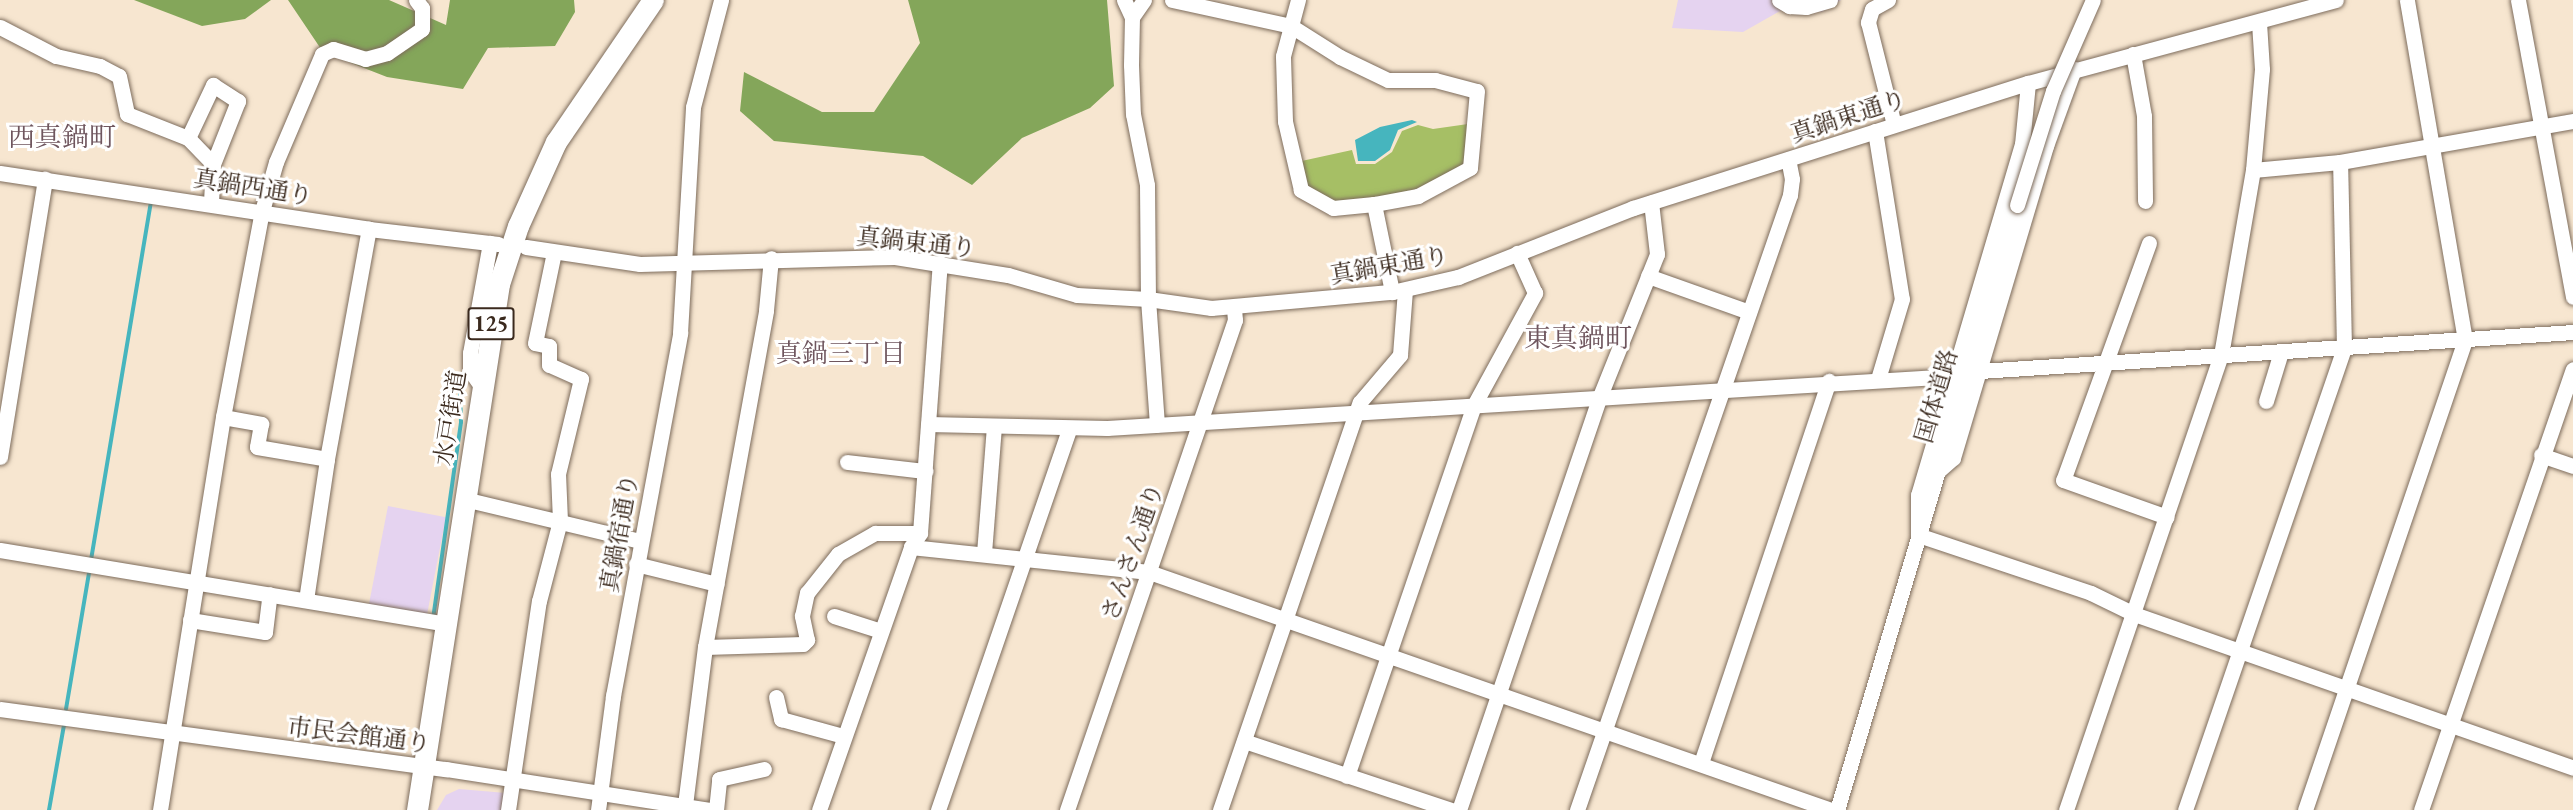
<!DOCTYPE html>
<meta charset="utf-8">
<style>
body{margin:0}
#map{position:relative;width:2573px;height:810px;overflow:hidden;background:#f7e6d0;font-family:"EB Garamond","Noto Serif JP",serif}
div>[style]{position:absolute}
.built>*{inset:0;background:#e5d3f0;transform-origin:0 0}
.green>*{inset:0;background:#a6bf65}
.forest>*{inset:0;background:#84a65a}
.water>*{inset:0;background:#46b5be}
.stream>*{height:4px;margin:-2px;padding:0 2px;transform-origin:2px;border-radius:2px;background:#46b5be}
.roads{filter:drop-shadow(0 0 2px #7d6c5c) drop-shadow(0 0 2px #7d6c5c)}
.minor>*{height:15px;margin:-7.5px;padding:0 7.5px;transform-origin:7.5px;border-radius:7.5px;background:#fff}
.highway>*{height:21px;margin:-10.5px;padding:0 10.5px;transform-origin:10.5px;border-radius:10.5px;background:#fff}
.bridges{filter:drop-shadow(0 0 2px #7d6c5c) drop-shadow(0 0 2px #7d6c5c)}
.minor-bridge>*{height:15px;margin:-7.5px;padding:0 7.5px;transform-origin:7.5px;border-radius:7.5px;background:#fff}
span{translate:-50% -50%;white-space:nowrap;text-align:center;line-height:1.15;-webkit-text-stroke:6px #fff;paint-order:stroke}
.shield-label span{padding:2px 4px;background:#fff;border:2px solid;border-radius:4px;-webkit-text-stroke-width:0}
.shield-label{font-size:22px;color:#3b2a1e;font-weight:700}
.street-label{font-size:24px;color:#3b2a1e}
.neighbourhood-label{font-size:26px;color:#6f565e}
.quarter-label{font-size:27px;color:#6f565e}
</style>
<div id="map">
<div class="built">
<i style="clip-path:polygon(1678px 0,1841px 0,1822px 12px,1789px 6px,1743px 32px,1672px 28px)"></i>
<i style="left:388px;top:506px;width:59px;height:102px;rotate:11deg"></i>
<i style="clip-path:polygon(459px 789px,506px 793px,505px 810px,437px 810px,446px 795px)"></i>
</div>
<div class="green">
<i style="clip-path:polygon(1468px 124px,1466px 166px,1416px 192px,1334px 204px,1306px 189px,1297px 162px,1352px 150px,1356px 164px,1375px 164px,1392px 152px,1402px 131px,1418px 125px,1433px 129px)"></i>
</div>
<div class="forest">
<i style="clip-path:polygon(134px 0,271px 0,245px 19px,202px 26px)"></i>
<i style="clip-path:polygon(288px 0,389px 0,446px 25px,450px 0,574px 0,575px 12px,555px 46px,488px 48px,463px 89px,387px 77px,323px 52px)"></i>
<i style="clip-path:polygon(908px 0,1107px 0,1114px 86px,1090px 108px,1022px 138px,972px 185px,923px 156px,774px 141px,740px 111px,744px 72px,822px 112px,874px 112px,920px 43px)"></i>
</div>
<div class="water">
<i style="clip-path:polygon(1412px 120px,1417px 122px,1398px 130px,1390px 150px,1375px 161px,1358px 161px,1355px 140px,1380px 127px)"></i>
</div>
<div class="stream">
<i style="left:91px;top:560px;width:362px;rotate:-80.5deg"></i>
<i style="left:433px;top:619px;width:199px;rotate:-81.9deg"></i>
<i style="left:461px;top:422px;width:28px;rotate:-92deg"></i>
<i style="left:66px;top:709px;width:144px;rotate:-80.4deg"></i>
<i style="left:49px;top:810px;width:86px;rotate:-80deg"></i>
</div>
<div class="roads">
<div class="minor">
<i style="left:1124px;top:0;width:19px;rotate:65deg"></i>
<i style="left:1144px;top:0;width:21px;rotate:125deg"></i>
<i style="left:1132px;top:17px;width:48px;rotate:91.2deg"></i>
<i style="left:1131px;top:65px;width:49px;rotate:87.7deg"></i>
<i style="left:1133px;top:114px;width:72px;rotate:78.8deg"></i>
<i style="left:1147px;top:185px;width:114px;rotate:89.5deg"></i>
<i style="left:1148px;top:299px;width:126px;rotate:85.9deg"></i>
<i style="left:1172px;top:0;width:122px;rotate:12.3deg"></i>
<i style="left:1291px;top:26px;width:58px;rotate:32.3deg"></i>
<i style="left:1340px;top:57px;width:53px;rotate:25.6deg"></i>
<i style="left:1388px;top:80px;width:47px"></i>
<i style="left:1435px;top:80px;width:43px;rotate:14.7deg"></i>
<i style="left:1477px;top:91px;width:77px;rotate:95.2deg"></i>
<i style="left:1470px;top:168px;width:59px;rotate:151.7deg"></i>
<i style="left:1418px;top:196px;width:45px;rotate:169.7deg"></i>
<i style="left:1374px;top:204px;width:41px;rotate:174.4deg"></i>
<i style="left:1333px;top:208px;width:37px;rotate:-151deg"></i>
<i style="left:1301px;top:190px;width:71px;rotate:-103.1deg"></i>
<i style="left:1285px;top:121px;width:65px;rotate:-91.8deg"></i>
<i style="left:1283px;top:56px;width:31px;rotate:-75deg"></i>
<i style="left:1291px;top:26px;width:27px;rotate:-75deg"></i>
<i style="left:1779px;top:0;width:12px;rotate:31deg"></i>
<i style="left:1789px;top:6px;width:17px;rotate:3deg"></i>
<i style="left:1806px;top:7px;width:25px;rotate:-16deg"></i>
<i style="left:1888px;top:0;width:18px;rotate:151deg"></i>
<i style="left:1872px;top:9px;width:14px;rotate:107deg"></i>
<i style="left:1868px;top:22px;width:106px;rotate:75.8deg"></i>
<i style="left:2518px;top:0;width:302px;rotate:79.5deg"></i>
<i style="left:0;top:27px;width:63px;rotate:27.4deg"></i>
<i style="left:56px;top:56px;width:45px;rotate:12.8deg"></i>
<i style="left:100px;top:66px;width:21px;rotate:28deg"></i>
<i style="left:119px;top:76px;width:39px;rotate:78deg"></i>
<i style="left:127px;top:114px;width:66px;rotate:21.5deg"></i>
<i style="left:188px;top:138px;width:36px;rotate:46deg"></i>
<i style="left:2133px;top:54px;width:63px;rotate:79.9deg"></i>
<i style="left:2144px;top:116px;width:85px;rotate:89.3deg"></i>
<i style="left:2028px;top:83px;width:61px;rotate:95.6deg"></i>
<i style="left:2022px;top:144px;width:366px;rotate:106.5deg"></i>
<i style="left:1918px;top:495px;width:40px;rotate:90deg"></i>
<i style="left:1918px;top:535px;width:182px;rotate:18.5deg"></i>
<i style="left:2091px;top:593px;width:48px;rotate:26deg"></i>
<i style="left:2134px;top:614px;width:465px;rotate:19.3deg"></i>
<i style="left:1875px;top:131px;width:170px;rotate:80.9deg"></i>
<i style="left:1902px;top:299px;width:84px;rotate:106.7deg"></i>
<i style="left:188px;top:138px;width:59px;rotate:-64.7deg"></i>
<i style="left:213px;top:85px;width:30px;rotate:33deg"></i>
<i style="left:238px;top:101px;width:68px;rotate:111.6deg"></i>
<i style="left:213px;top:164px;width:39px;rotate:93deg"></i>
<i style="left:2253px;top:170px;width:87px;rotate:-5.3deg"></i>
<i style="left:2340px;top:162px;width:237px;rotate:-10deg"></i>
<i style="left:0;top:173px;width:373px;rotate:8.6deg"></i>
<i style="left:369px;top:229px;width:130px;rotate:6.6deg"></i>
<i style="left:1374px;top:204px;width:90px;rotate:78.4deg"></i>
<i style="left:2149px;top:243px;width:252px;rotate:109.9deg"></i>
<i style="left:2063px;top:480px;width:110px;rotate:19.6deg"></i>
<i style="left:526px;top:247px;width:115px;rotate:8.5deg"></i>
<i style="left:640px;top:264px;width:255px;rotate:-1.6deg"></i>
<i style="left:895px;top:257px;width:114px;rotate:9.1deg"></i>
<i style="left:1008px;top:275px;width:72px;rotate:16.2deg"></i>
<i style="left:1077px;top:295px;width:71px;rotate:3.2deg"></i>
<i style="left:1148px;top:299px;width:64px;rotate:8.1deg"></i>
<i style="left:1211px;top:308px;width:182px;rotate:-5.1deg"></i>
<i style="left:1392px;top:292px;width:68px;rotate:-12.8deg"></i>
<i style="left:1458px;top:277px;width:188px;rotate:-21.5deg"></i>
<i style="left:1633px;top:208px;width:414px;rotate:-17.6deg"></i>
<i style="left:2028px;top:83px;width:319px;rotate:-15.1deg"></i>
<i style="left:1648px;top:276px;width:107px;rotate:19.6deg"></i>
<i style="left:1980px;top:371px;width:594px;rotate:-3.76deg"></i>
<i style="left:481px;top:386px;width:19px;rotate:-125deg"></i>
<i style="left:470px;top:370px;width:17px;rotate:-90deg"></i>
<i style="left:470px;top:353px;width:112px;rotate:-79.7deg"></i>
<i style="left:2266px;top:401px;width:51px;rotate:-73deg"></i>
<i style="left:223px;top:417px;width:39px;rotate:10deg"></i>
<i style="left:261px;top:424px;width:23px;rotate:100deg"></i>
<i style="left:257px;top:447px;width:71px;rotate:9.7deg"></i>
<i style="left:928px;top:424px;width:179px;rotate:1.3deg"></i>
<i style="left:1107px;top:428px;width:848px;rotate:-3.52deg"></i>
<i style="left:2541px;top:455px;width:34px;rotate:19deg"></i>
<i style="left:0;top:457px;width:282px;rotate:-80.8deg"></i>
<i style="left:847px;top:462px;width:79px;rotate:6.6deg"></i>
<i style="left:1938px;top:471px;width:20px;rotate:-41deg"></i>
<i style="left:1953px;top:458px;width:326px;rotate:-73.4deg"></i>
<i style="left:2046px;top:146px;width:82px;rotate:-70deg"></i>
<i style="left:464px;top:499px;width:181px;rotate:13.4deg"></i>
<i style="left:911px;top:547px;width:239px;rotate:6deg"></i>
<i style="left:1149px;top:572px;width:722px;rotate:19.24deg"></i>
<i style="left:0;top:550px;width:451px;rotate:9.4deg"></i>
<i style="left:984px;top:553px;width:126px;rotate:-85.5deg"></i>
<i style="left:636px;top:564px;width:83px;rotate:13.9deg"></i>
<i style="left:306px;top:600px;width:143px;rotate:-81.5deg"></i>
<i style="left:327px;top:459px;width:234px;rotate:-79.7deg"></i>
<i style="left:834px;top:616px;width:49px;rotate:17.7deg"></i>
<i style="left:190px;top:620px;width:76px;rotate:9.1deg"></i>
<i style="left:265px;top:632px;width:38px;rotate:-83deg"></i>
<i style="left:705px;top:647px;width:98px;rotate:-1.8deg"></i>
<i style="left:803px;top:644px;width:6px;rotate:-45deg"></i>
<i style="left:807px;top:640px;width:25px;rotate:-102deg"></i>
<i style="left:802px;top:616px;width:24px;rotate:-78deg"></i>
<i style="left:807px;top:593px;width:50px;rotate:-51.5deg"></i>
<i style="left:838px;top:554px;width:43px;rotate:-29.6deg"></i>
<i style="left:875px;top:533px;width:45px"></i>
<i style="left:776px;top:697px;width:23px;rotate:77deg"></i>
<i style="left:781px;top:719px;width:64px;rotate:15.3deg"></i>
<i style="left:0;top:709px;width:450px;rotate:7.7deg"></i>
<i style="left:446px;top:769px;width:269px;rotate:8.8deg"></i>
<i style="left:1244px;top:741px;width:218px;rotate:18.4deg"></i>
<i style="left:1701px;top:763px;width:403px;rotate:-71.5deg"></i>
<i style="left:1347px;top:776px;width:392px;rotate:-71.1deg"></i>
<i style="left:1474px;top:405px;width:128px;rotate:-61.4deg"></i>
<i style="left:1535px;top:293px;width:44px;rotate:-114.2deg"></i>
<i style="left:685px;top:805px;width:159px;rotate:-82.8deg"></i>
<i style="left:705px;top:647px;width:342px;rotate:-79.7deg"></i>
<i style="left:766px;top:310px;width:52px;rotate:-84.5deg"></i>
<i style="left:160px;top:810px;width:398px;rotate:-80.9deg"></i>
<i style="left:223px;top:417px;width:210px;rotate:-79.3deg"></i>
<i style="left:262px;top:211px;width:51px;rotate:-74.1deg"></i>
<i style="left:276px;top:162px;width:117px;rotate:-66.9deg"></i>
<i style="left:322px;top:54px;width:12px;rotate:-24deg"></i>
<i style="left:333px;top:49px;width:34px;rotate:17deg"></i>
<i style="left:365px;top:59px;width:23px;rotate:-15deg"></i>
<i style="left:387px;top:53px;width:42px;rotate:-34.4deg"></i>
<i style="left:422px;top:29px;width:21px;rotate:-90deg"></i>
<i style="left:422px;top:8px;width:10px;rotate:-127deg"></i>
<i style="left:508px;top:810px;width:211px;rotate:-81.6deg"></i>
<i style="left:539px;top:601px;width:83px;rotate:-75.3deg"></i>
<i style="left:560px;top:521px;width:47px;rotate:-92.4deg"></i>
<i style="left:558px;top:474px;width:98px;rotate:-76.4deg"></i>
<i style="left:581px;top:379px;width:35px;rotate:-156deg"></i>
<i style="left:549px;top:365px;width:19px;rotate:-90deg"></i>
<i style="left:549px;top:346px;width:14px;rotate:-168deg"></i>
<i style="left:535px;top:343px;width:93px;rotate:-78.2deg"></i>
<i style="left:598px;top:810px;width:115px;rotate:-82.5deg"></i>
<i style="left:613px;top:696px;width:369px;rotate:-79.5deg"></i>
<i style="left:680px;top:333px;width:226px;rotate:-86.7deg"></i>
<i style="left:693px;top:107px;width:111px;rotate:-75.3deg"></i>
<i style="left:716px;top:810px;width:31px;rotate:-84deg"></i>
<i style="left:719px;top:779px;width:46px;rotate:-12.5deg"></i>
<i style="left:819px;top:810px;width:279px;rotate:-70.7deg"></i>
<i style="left:911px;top:547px;width:17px;rotate:-57deg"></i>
<i style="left:920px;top:533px;width:271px;rotate:-85.8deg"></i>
<i style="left:938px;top:810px;width:403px;rotate:-71deg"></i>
<i style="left:1067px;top:810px;width:518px;rotate:-71.08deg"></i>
<i style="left:1235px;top:320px;width:11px;rotate:-95deg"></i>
<i style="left:1220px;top:810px;width:431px;rotate:-71.1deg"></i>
<i style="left:1360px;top:402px;width:62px;rotate:-49.6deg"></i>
<i style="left:1400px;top:355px;width:65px;rotate:-85.6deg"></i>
<i style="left:1459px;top:810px;width:437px;rotate:-71.2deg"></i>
<i style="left:1600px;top:396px;width:153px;rotate:-68.1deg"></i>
<i style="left:1657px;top:254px;width:52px;rotate:-96.6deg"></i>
<i style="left:1577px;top:810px;width:651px;rotate:-70.9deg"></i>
<i style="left:1790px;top:195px;width:16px;rotate:-83deg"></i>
<i style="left:1792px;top:179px;width:20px;rotate:-101deg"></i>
<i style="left:1837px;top:810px;width:631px;rotate:-73.43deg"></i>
<i style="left:2066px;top:810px;width:481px;rotate:-71.2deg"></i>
<i style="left:2221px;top:355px;width:188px;rotate:-80.2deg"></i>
<i style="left:2253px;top:170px;width:101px;rotate:-84.9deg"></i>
<i style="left:2262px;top:69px;width:46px;rotate:-93.7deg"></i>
<i style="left:2185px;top:810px;width:489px;rotate:-71deg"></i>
<i style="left:2344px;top:348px;width:186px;rotate:-91.2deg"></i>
<i style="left:2305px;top:810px;width:496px;rotate:-71.2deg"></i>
<i style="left:2465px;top:340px;width:345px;rotate:-99.7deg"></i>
<i style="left:2421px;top:810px;width:466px;rotate:-71deg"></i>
</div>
<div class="highway">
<i style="left:417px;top:810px;width:532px;rotate:-81.14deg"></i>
<i style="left:499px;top:284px;width:61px;rotate:-71.9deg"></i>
<i style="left:518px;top:226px;width:92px;rotate:-65.7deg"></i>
<i style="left:556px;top:142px;width:172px;rotate:-55.7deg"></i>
</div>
</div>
<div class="bridges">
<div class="minor-bridge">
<i style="left:2017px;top:205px;width:120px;rotate:-72.5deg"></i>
<i style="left:2053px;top:91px;width:99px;rotate:-66.3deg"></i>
</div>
</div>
<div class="shield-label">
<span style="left:491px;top:324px">125</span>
</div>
<div class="street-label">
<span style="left:1848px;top:116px;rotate:-18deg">真鍋東通り</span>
<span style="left:253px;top:187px;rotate:9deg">真鍋西通り</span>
<span style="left:916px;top:242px;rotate:6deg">真鍋東通り</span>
<span style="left:1389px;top:265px;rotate:-10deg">真鍋東通り</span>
<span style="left:1936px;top:396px;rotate:-74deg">国体道路</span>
<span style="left:450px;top:418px;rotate:-81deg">水戸街道</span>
<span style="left:619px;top:533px;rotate:-80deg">真鍋宿通り</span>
<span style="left:1132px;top:552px;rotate:-71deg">さんさん通り</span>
<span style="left:359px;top:735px;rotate:7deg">市民会館通り</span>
</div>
<div class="neighbourhood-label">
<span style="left:841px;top:354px">真鍋三丁目</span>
</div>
<div class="quarter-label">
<span style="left:62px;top:137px">西真鍋町</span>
<span style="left:1578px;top:338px">東真鍋町</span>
</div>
</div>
